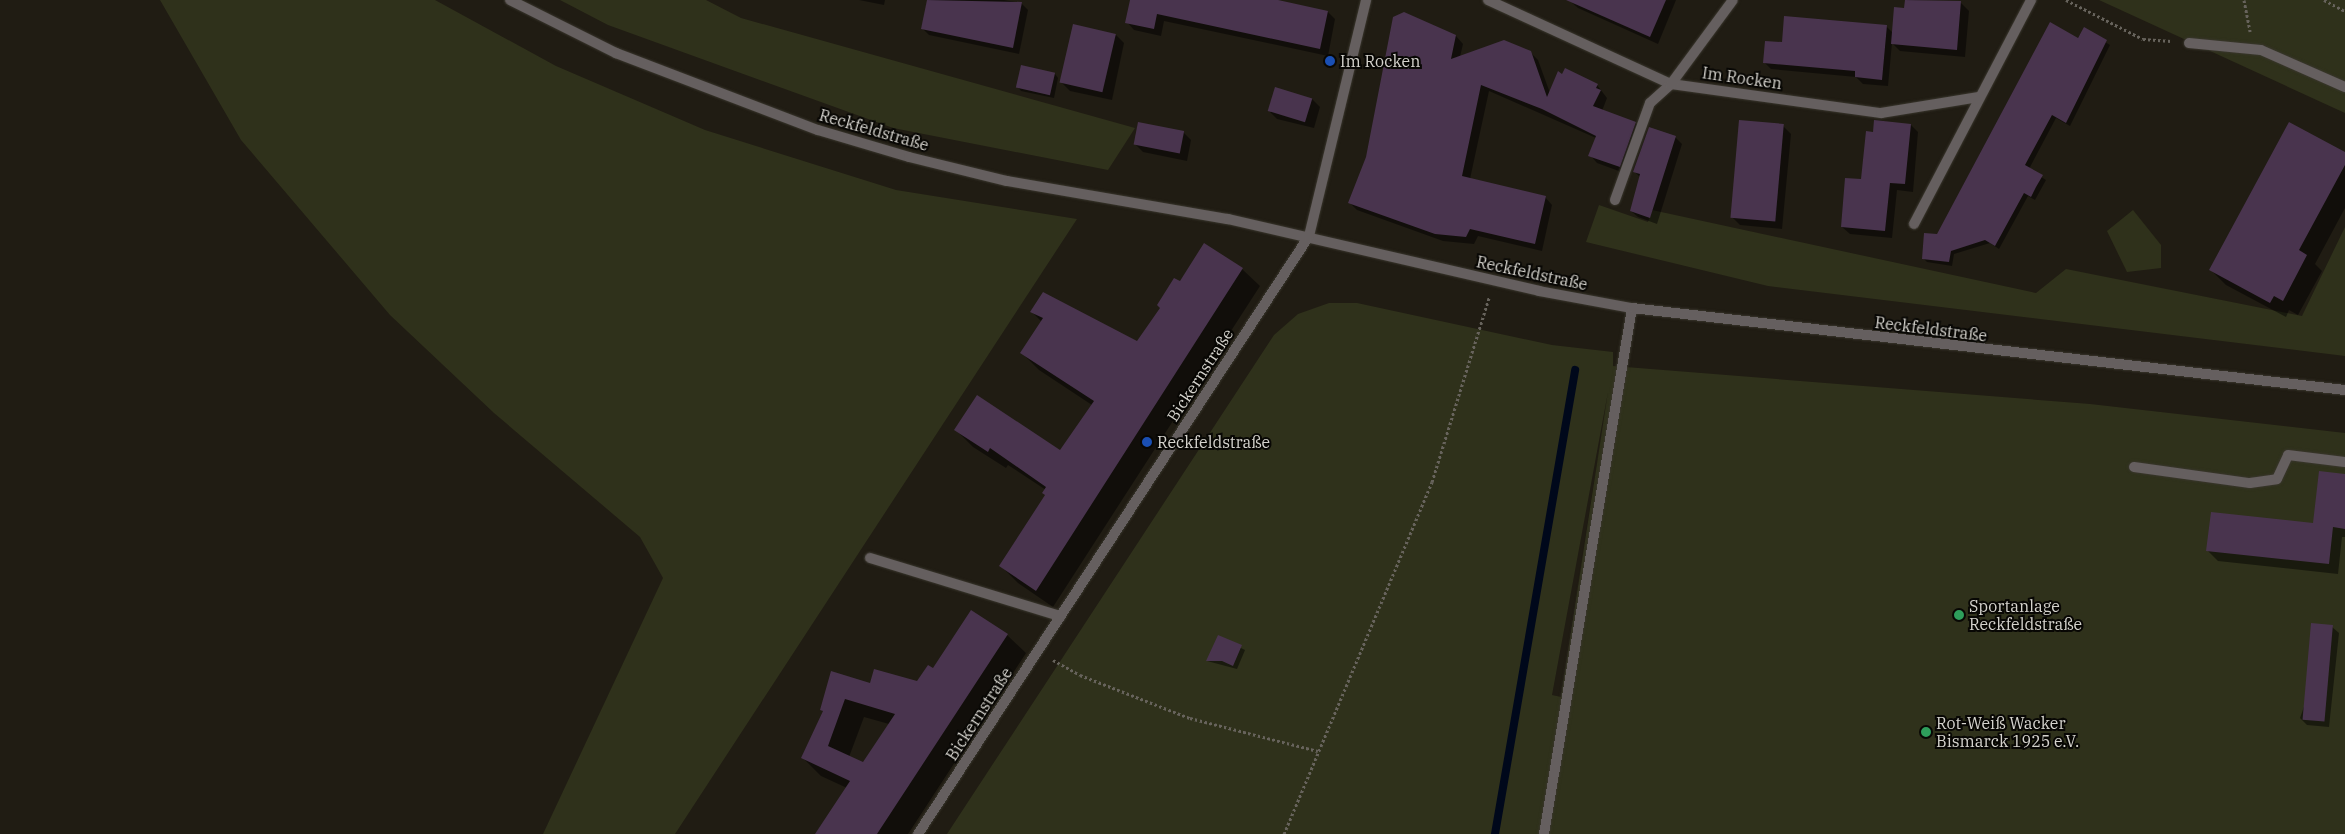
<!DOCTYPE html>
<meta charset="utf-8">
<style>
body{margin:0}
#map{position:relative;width:2345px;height:834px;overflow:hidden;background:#201c13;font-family:"IBM Plex Serif",serif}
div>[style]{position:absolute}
.green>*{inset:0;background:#2f311b}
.shadow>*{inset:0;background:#0007}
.stream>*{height:8px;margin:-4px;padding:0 4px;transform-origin:4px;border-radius:4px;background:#00081b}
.building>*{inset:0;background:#49344e;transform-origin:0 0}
.path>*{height:3px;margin-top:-1.5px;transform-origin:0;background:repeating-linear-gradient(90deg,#67635c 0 2.5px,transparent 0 5px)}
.roads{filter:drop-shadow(0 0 1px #39362d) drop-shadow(0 0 1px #39362d)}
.service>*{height:10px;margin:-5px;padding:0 5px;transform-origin:5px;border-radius:5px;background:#655f5f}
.minor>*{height:10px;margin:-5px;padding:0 5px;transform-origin:5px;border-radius:5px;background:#655f5f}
.tertiary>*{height:10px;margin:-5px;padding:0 5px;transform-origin:5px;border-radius:5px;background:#655f5f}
.dots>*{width:14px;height:14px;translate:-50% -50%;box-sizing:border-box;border:2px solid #080704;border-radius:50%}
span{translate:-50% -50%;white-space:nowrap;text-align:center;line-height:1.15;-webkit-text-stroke:4px #080704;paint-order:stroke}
.poi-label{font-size:16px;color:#d5d3cd}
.left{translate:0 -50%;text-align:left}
.street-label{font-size:16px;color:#d5d3cd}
</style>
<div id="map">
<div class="green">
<i style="clip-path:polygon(160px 0,435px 0,556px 66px,705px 130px,896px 190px,1077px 219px,675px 834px,543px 834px,663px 578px,640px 537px,494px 413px,390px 315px,241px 140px)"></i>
<i style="clip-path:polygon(560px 0,706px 0,741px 18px,1135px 128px,1108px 170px,893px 128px,608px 25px)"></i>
<i style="clip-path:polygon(2099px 0,2345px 0,2345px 113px)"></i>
<i style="clip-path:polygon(1599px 205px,1648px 222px,1652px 210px,2036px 293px,2066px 269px,2302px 316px,2345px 227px,2345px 356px,1768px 286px,1586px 242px)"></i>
<i style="clip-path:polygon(2133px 210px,2161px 245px,2161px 268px,2127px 272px,2107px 231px)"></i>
<i style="clip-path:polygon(evenodd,1329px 303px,1357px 303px,1552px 345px,1613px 352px,1613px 366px,2090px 404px,2345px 433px,2345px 834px,947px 834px,1274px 335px,1298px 314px,1329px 303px,1608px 392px,1561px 697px,1552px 695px,1608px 392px)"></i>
</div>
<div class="shadow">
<i style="clip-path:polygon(859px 0,885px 0,884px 5px)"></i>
<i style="clip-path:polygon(928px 0,1004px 0,1021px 3px,1028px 10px,1019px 54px,929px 35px,922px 28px)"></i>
<i style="clip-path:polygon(1132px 0,1271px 0,1328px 12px,1335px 19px,1328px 56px,1164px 21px,1161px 36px,1134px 30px,1127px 22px)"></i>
<i style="clip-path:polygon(1676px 0,1658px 44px,1578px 8px,1570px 1px)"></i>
<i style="clip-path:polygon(1906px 0,1961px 3px,1969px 11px,1965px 57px,1900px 51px,1892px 43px,1888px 86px,1863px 84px,1856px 77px,1771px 69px,1764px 62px,1783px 44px,1886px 26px,1893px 33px,1905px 10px)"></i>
<i style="clip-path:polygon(1404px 14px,1456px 36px,1463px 44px,1460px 57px,1530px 52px,1538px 60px,1550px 93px,1563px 76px,1597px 85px,1607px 98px,1602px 111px,1635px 123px,1643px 131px,1627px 174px,1597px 163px,1590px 155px,1596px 138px,1489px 91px,1470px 179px,1545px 197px,1552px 205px,1542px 251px,1478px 236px,1474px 244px,1443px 241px,1357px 210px,1350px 203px,1367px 158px)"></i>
<i style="clip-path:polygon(2084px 29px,2110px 45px,2070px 126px,2056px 118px,2029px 169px,2046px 180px,2035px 200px,2028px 196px,1999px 249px,1990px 243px,1954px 254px,1952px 266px,1927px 262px,1923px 258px,1938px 236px)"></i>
<i style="clip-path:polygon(1116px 35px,1124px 43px,1112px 100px,1070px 91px,1062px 83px)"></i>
<i style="clip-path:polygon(1055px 74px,1058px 78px,1054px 98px,1021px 91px,1018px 87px)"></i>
<i style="clip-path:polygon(1312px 99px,1320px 107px,1314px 128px,1277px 119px,1269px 111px)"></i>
<i style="clip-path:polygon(1911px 125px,1918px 132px,1913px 192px,1897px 190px,1892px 238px,1850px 234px,1842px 227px,1862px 181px,1875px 133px)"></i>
<i style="clip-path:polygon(1783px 126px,1791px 134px,1782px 229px,1740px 225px,1732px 217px)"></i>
<i style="clip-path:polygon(1650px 128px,1676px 138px,1682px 144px,1657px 224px,1638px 217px,1631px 211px,1641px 178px,1634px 171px)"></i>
<i style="clip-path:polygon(1183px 132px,1191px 140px,1187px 161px,1143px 152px,1135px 144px)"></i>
<i style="clip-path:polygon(2345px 153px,2345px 208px,2315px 264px,2322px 271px,2298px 315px,2289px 310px,2286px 317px,2226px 285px,2211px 270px)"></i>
<i style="clip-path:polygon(1205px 245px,1242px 269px,1260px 286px,1053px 607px,1018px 583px,1001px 566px,1047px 496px,1046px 490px,1008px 465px,1006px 468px,973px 447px,956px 430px,1061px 452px,1092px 405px,1039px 370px,1022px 353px,1042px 322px,1032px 312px,1138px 343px)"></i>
<i style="clip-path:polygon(2345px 475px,2345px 537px,2342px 537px,2338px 574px,2218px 561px,2208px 551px,2314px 524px)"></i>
<i style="clip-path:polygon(2332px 627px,2339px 633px,2329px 727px,2307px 725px,2300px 718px)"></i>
<i style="clip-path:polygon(evenodd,1007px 635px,1026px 653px,908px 834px,817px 834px,847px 788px,821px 776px,802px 757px,824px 712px,822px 710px,870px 684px,917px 683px,933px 670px,1007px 635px,864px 717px,889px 724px,863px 764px,849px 757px,864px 717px)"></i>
<i style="clip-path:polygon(1218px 637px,1245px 650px,1237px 669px,1207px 661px)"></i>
</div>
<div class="stream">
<i style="left:1495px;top:834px;width:471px;rotate:-80.2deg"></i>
</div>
<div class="building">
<i style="clip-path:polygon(927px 0,1022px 2px,1013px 48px,921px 29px)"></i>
<i style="clip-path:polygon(1130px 0,1278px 0,1328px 11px,1320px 49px,1157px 14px,1154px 29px,1125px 23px)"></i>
<i style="clip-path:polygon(1566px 0,1666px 0,1650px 37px)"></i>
<i style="clip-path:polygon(1905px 0,1961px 1px,1957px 50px,1891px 44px,1894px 7px,1904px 8px)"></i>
<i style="clip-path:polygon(1404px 12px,1456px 35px,1451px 59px,1504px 40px,1531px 51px,1547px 97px,1558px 71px,1562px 74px,1565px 68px,1598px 84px,1596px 88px,1601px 90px,1593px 106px,1636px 122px,1620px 167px,1588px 156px,1596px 136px,1542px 109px,1481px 85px,1462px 176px,1546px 196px,1535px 244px,1470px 229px,1466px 237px,1435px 234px,1348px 203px,1366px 157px,1393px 17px)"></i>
<i style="clip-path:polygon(1784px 16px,1887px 25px,1882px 80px,1855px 77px,1855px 71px,1763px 63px,1765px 41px,1782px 42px)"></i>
<i style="clip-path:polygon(2050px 22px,2078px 38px,2084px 27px,2107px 40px,2066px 123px,2052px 115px,2025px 165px,2043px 175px,2036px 187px,2031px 197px,2024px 193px,1995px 246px,1985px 240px,1951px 251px,1949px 262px,1922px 259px,1924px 233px,1937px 234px)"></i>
<i style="left:1073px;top:24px;width:44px;height:60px;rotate:13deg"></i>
<i style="left:1021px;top:65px;width:35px;height:23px;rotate:13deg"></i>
<i style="left:1275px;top:87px;width:39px;height:25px;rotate:17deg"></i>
<i style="left:1739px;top:120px;width:45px;height:98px;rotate:5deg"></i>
<i style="clip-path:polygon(1874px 120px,1911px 124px,1905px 184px,1890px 183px,1885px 231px,1841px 227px,1845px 178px,1861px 179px,1866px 131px,1873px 132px)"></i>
<i style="left:1138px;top:122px;width:47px;height:23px;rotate:11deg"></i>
<i style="clip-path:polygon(2289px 122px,2345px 152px,2345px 165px,2299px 250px,2307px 255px,2283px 301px,2274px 296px,2270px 303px,2209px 270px)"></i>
<i style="clip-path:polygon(1649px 127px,1676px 136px,1650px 218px,1630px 211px,1640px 174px,1633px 172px)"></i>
<i style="clip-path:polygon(1204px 243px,1243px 268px,1036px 591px,999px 566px,1045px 495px,1042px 493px,1046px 487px,990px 448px,988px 452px,954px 430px,977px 395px,1060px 450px,1094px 401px,1020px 353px,1043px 318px,1030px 312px,1043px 292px,1137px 341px,1160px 308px,1157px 305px,1174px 278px,1180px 281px)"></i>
<i style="clip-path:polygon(2319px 471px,2345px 474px,2345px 529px,2333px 527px,2329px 564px,2206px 551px,2211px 512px,2313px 523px)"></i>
<i style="clip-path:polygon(evenodd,971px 610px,1008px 634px,877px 834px,815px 834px,850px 781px,801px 758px,823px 711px,820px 710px,831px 671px,870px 683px,874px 669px,917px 681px,928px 665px,933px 668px,971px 610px,845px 699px,895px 714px,863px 762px,828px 746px,845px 699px)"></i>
<i style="left:2311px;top:623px;width:22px;height:97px;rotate:5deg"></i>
<i style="clip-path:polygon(1218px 635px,1242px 645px,1233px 666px,1222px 661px,1206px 661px)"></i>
</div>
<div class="path">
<i style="left:2066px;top:0;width:86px;rotate:26.9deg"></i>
<i style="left:2143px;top:39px;width:28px;rotate:4deg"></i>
<i style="left:2244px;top:0;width:32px;rotate:79deg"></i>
<i style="left:2324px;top:0;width:24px;rotate:28deg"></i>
<i style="left:1053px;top:660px;width:31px;rotate:29deg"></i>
<i style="left:1080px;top:675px;width:118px;rotate:21.4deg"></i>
<i style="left:1190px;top:718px;width:132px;rotate:14.5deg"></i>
<i style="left:1284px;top:834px;width:382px;rotate:-67.2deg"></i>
<i style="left:1432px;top:482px;width:193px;rotate:-72.8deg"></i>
</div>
<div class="roads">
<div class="service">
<i style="left:2134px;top:467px;width:117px;rotate:7.9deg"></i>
<i style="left:2250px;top:483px;width:27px;rotate:-8deg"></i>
<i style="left:2277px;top:479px;width:26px;rotate:-65deg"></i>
<i style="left:2288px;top:455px;width:57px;rotate:7deg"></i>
<i style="left:870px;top:558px;width:199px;rotate:17deg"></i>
<i style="left:1544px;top:834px;width:533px;rotate:-80.5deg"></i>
</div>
<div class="minor">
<i style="left:1488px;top:0;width:201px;rotate:24.7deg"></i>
<i style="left:1671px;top:84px;width:212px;rotate:7.9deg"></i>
<i style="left:1881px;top:113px;width:99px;rotate:-9.3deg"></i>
<i style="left:2189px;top:43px;width:72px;rotate:5.6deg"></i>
<i style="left:2261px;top:50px;width:92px;rotate:23.8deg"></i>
<i style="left:1615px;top:200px;width:103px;rotate:-70.2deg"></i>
<i style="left:1650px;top:103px;width:28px;rotate:-42deg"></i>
<i style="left:1671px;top:84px;width:104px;rotate:-53.6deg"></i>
<i style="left:1914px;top:224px;width:253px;rotate:-62.4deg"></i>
</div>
<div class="tertiary">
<i style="left:510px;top:0;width:119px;rotate:26.6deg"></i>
<i style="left:616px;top:53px;width:216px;rotate:20.9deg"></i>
<i style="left:818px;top:130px;width:95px;rotate:16.5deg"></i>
<i style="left:909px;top:157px;width:101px;rotate:13.8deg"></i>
<i style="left:1007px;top:181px;width:224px;rotate:9.8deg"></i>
<i style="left:1228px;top:219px;width:319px;rotate:13deg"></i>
<i style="left:1539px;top:291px;width:95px;rotate:10.4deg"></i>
<i style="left:1632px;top:308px;width:718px;rotate:6.56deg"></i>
<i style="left:918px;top:834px;width:714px;rotate:-56.82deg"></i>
<i style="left:1309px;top:236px;width:243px;rotate:-76.4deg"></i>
</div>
</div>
<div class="dots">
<i style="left:1330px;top:61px;background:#1a4fb4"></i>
<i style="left:1147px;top:442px;background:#1a4fb4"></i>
<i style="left:1959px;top:615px;background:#2e9e5b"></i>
<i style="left:1926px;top:732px;background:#2e9e5b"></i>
</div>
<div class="poi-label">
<span class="left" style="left:1340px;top:61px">Im Rocken</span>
<span class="left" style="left:1157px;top:442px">Reckfeldstraße</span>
<span class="left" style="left:1969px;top:615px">Sportanlage<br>Reckfeldstraße</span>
<span class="left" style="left:1936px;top:732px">Rot-Weiß Wacker<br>Bismarck 1925 e.V.</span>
</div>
<div class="street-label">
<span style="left:1742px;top:78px;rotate:8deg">Im Rocken</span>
<span style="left:874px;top:130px;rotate:16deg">Reckfeldstraße</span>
<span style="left:1532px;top:273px;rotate:12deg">Reckfeldstraße</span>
<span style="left:1931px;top:329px;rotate:7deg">Reckfeldstraße</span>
<span style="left:1200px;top:375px;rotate:-57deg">Bickernstraße</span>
<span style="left:979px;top:714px;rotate:-57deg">Bickernstraße</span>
</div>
</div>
